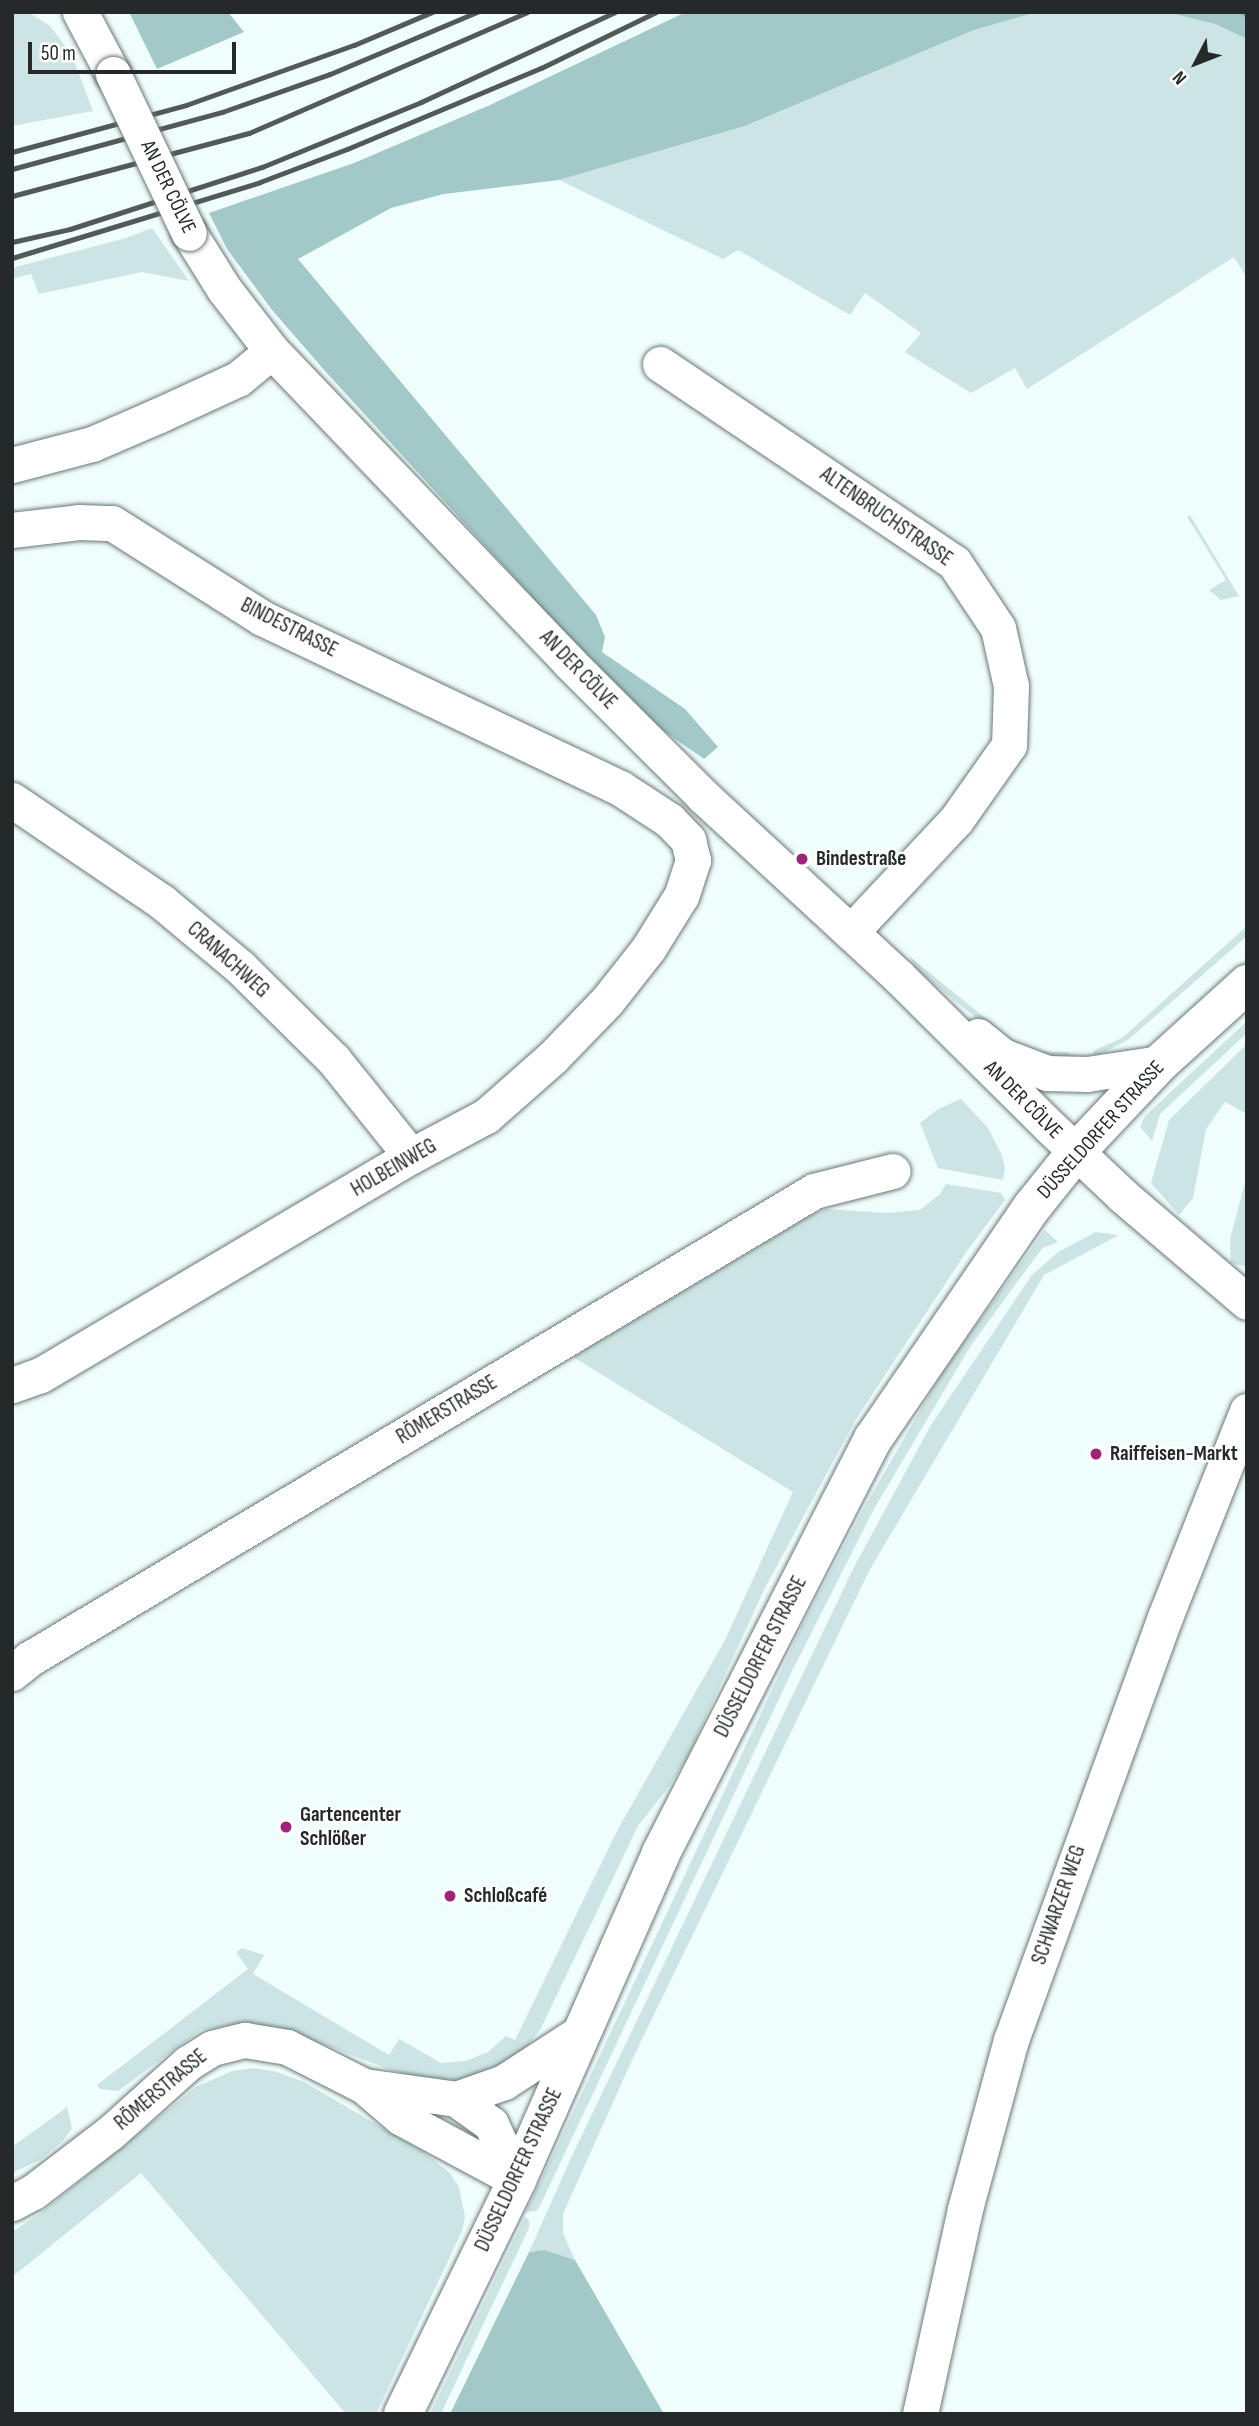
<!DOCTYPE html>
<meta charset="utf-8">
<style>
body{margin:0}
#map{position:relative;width:1259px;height:2426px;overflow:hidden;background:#f0fdfd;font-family:"Sofia Sans Condensed",sans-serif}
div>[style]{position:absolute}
.green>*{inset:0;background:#cce5e4}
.forest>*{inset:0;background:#a2c9c7}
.stream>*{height:9px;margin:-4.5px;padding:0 4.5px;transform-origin:4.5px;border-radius:4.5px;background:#84aaa8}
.roads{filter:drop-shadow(0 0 2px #6b7776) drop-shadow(0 0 2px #6b7776)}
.minor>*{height:35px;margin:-17.5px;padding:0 17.5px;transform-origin:17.5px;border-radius:17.5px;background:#fff}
.major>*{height:38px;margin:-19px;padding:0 19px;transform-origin:19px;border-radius:19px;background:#fff}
.rail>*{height:5px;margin:-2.5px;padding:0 2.5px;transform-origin:2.5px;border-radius:2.5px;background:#535959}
.bridges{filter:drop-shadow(0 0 2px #6b7776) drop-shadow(0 0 2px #6b7776)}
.minor-bridge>*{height:35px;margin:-17.5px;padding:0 17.5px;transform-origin:17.5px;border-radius:17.5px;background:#fff}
.dots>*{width:19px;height:19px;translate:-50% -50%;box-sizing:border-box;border:4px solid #fff;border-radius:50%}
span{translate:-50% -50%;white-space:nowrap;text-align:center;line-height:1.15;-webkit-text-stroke:5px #fff;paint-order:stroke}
.street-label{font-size:21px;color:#252929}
.poi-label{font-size:21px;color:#252929;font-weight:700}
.left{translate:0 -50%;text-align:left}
.frame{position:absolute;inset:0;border:14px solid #252929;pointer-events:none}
.north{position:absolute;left:1161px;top:28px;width:70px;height:70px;-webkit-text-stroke:5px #fff;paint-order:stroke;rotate:228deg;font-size:19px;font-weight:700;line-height:28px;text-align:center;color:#252929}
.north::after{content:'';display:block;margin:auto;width:24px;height:32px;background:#252929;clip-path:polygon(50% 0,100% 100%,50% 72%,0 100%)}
.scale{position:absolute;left:28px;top:42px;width:208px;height:32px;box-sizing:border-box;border:4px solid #252929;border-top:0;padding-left:9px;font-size:21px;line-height:24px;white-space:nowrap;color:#252929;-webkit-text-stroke:5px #fff;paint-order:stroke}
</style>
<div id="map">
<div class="green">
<i style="clip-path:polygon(12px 12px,28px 12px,49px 25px,71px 53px,93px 111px,12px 126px)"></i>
<i style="clip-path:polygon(1037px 12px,1166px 12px,1215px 24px,1247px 39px,1247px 278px,1234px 257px,1027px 389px,1015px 368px,971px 393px,905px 352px,921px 333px,865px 293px,850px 315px,738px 250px,723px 259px,559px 180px,745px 126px,974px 30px)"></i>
<i style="clip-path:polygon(152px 228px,189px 281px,142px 272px,39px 294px,31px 274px,12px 279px,12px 268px,126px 238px)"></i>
<i style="clip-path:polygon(1190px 515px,1239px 596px,1221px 600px,1209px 590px,1226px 580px,1187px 517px)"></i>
<i style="clip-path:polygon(1247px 926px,1247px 936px,1128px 1040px,1091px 1059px,1095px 1050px,1122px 1038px)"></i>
<i style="clip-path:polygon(909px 956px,1011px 1039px,1035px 1051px,1068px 1052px,1076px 1060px,1054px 1060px,1006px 1042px,918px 971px)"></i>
<i style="clip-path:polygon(1247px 1021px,1247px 1033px,1160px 1114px,1152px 1141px,1140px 1127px,1145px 1116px)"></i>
<i style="clip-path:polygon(1247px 1044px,1247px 1114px,1225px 1102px,1206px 1129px,1193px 1198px,1179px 1215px,1151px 1183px,1169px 1120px)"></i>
<i style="clip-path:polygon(961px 1099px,988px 1128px,1001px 1153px,1005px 1167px,1003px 1180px,938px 1168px,920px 1123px,938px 1109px)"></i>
<i style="clip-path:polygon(1247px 1175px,1247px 1267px,1231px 1263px,1230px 1239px)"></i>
<i style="clip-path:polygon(946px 1184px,1001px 1193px,1005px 1200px,967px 1251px,856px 1419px,764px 1590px,688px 1756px,668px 1788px,638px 1826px,540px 2030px,522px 2052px,498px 2071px,449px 2085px,391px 2070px,286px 2030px,235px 2024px,201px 2030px,118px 2091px,100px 2089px,97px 2085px,248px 1969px,236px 1952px,242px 1948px,264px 1955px,253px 1974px,389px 2055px,399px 2039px,441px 2063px,466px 2061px,488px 2052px,506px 2036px,515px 2040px,617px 1831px,725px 1640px,793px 1492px,573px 1357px,810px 1216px,826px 1209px,887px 1213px,920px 1210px,940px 1194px)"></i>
<i style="clip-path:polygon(1045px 1230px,1058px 1242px,1043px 1248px,1034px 1259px,970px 1347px,874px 1509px,794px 1667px,539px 2208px,536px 2211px,526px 2212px,803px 1624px,865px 1506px,943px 1371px)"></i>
<i style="clip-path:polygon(1096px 1232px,1119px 1235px,1044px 1275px,869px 1571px,632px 2060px,563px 2214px,563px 2233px,575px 2260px,545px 2250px,529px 2252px,571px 2158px,854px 1567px,931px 1425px,1032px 1275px,1058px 1252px)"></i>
<i style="clip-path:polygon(253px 2068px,274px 2071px,304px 2082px,424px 2152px,450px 2173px,459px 2187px,465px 2217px,462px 2231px,376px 2414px,346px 2414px,141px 2173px,12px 2277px,12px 2232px,42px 2212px,196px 2087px,232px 2071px)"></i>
<i style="clip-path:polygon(67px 2107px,72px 2128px,62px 2142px,40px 2160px,12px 2173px,12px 2147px)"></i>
<i style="clip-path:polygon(525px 2217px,529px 2220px,529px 2228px,444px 2407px,441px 2414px,430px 2414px)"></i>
</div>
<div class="forest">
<i style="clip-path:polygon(129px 12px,228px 12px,244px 32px,157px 69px)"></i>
<i style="clip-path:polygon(686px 12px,1037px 12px,974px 30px,745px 126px,559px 180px,444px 194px,391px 208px,298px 259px,596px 615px,605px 637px,602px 652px,685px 709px,718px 747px,704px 759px,661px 729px,586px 656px,325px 371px,272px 310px,227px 249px,209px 213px,354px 163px,490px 105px)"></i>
<i style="clip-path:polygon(1166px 12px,1247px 12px,1247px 39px,1215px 24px)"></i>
<i style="clip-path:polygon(545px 2250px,575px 2260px,664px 2414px,450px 2414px,529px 2252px)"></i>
</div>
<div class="stream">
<i style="left:1246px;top:12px;width:1px;rotate:45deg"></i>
</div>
<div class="roads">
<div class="minor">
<i style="left:80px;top:12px;width:70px;rotate:62deg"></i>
<i style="left:189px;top:233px;width:66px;rotate:58deg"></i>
<i style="left:224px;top:289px;width:78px;rotate:52.3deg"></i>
<i style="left:272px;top:351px;width:430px;rotate:46.3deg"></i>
<i style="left:569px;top:662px;width:191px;rotate:45deg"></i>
<i style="left:704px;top:797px;width:264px;rotate:42.7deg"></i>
<i style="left:898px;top:976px;width:213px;rotate:44.8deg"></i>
<i style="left:1049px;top:1126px;width:102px;rotate:43.4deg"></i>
<i style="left:1123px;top:1196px;width:163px;rotate:40.5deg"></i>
<i style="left:660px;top:364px;width:354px;rotate:34deg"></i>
<i style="left:954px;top:562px;width:79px;rotate:56.3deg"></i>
<i style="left:998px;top:628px;width:59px;rotate:77.4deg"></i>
<i style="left:1011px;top:686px;width:59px;rotate:91.9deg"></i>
<i style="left:1009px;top:745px;width:92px;rotate:125.2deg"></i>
<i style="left:956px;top:820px;width:154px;rotate:133.2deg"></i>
<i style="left:12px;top:465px;width:83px;rotate:-14.7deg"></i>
<i style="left:92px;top:444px;width:71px;rotate:-23.3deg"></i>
<i style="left:157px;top:416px;width:89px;rotate:-24.6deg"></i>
<i style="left:238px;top:379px;width:44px;rotate:-39.5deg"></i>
<i style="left:12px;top:530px;width:67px;rotate:-6.8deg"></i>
<i style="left:79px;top:522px;width:33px;rotate:2deg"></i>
<i style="left:112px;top:523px;width:178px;rotate:32.3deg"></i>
<i style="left:262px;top:618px;width:396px;rotate:25.4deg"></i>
<i style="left:620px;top:788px;width:59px;rotate:33.1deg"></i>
<i style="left:669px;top:820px;width:28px;rotate:46deg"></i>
<i style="left:688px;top:840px;width:21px;rotate:76deg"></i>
<i style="left:693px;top:860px;width:38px;rotate:108deg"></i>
<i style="left:681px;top:896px;width:62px;rotate:121.9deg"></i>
<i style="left:648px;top:949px;width:66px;rotate:128.3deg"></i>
<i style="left:607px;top:1001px;width:78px;rotate:134deg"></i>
<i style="left:553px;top:1057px;width:89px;rotate:138.6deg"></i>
<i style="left:486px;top:1116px;width:85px;rotate:151.9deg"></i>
<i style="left:411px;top:1156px;width:431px;rotate:149.4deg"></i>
<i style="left:40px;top:1375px;width:30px;rotate:160deg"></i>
<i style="left:12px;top:800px;width:181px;rotate:34.2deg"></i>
<i style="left:162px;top:902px;width:102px;rotate:39.8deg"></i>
<i style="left:240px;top:967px;width:132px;rotate:44.7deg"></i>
<i style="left:334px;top:1060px;width:123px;rotate:51.3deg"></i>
<i style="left:978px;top:1036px;width:32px;rotate:39deg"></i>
<i style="left:1003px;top:1056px;width:47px;rotate:21.1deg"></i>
<i style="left:1047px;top:1073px;width:40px;rotate:1.4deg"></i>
<i style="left:1087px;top:1074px;width:74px;rotate:-8.6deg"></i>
<i style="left:12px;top:1673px;width:22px;rotate:-39deg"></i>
<i style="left:29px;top:1659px;width:914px;rotate:-30.8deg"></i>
<i style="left:814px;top:1191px;width:81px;rotate:-14.2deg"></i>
<i style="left:364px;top:2086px;width:93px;rotate:8deg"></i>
<i style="left:456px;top:2099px;width:43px;rotate:35.5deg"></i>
<i style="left:491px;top:2124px;width:62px;rotate:65.1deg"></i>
<i style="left:456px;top:2099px;width:51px;rotate:-19.5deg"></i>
<i style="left:504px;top:2082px;width:92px;rotate:-33deg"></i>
<i style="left:12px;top:2203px;width:24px;rotate:-28deg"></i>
<i style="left:33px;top:2192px;width:97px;rotate:-37.5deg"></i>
<i style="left:110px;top:2133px;width:105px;rotate:-41.9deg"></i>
<i style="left:188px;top:2063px;width:28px;rotate:-32deg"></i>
<i style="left:212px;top:2048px;width:34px;rotate:-14deg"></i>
<i style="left:245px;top:2040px;width:43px;rotate:9.5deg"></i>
<i style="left:287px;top:2047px;width:86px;rotate:26.9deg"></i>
<i style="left:364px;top:2086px;width:48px;rotate:40.7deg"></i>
<i style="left:400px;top:2117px;width:133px;rotate:28.3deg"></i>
<i style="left:920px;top:2414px;width:210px;rotate:-77.6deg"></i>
<i style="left:965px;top:2209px;width:175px;rotate:-74.8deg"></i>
<i style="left:1011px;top:2040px;width:450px;rotate:-70deg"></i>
<i style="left:1165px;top:1617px;width:222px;rotate:-68.3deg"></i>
</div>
<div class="major">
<i style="left:403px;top:2414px;width:260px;rotate:-64deg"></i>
<i style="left:517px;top:2180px;width:357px;rotate:-66.2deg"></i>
<i style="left:661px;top:1853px;width:465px;rotate:-62.9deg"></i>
<i style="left:873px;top:1439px;width:281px;rotate:-55.6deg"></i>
<i style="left:1032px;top:1207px;width:70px;rotate:-51.3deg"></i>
<i style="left:1076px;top:1152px;width:122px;rotate:-46.7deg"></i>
<i style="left:1160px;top:1063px;width:118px;rotate:-42.2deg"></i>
</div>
</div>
<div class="rail">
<i style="left:12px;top:152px;width:180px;rotate:-15.1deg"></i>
<i style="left:186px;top:105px;width:178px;rotate:-19.7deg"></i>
<i style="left:354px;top:45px;width:85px;rotate:-22.9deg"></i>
<i style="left:12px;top:169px;width:218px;rotate:-15.2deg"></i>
<i style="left:222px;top:112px;width:114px;rotate:-19.4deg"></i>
<i style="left:330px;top:74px;width:160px;rotate:-22.9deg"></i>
<i style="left:12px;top:196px;width:245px;rotate:-14.9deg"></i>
<i style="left:249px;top:133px;width:303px;rotate:-23.5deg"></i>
<i style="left:12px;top:242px;width:59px;rotate:-12.6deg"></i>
<i style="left:70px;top:229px;width:202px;rotate:-17.9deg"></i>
<i style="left:262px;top:167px;width:172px;rotate:-22.2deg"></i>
<i style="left:421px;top:102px;width:214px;rotate:-24.9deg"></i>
<i style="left:12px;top:258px;width:259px;rotate:-17deg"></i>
<i style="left:260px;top:182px;width:93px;rotate:-20.8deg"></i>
<i style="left:347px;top:149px;width:210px;rotate:-22.7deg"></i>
<i style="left:541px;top:68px;width:128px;rotate:-26deg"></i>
</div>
<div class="bridges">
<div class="minor-bridge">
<i style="left:113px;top:74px;width:176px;rotate:64.5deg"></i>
</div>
</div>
<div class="dots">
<i style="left:802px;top:859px;background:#9f2378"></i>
<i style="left:1096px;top:1454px;background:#9f2378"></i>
<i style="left:286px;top:1827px;background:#9f2378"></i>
<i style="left:450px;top:1896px;background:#9f2378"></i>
</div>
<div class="street-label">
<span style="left:168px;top:187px;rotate:64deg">AN DER CÖLVE</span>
<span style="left:886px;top:517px;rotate:35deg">ALTENBRUCHSTRASSE</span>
<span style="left:289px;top:628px;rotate:27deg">BINDESTRASSE</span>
<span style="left:578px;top:670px;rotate:46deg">AN DER CÖLVE</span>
<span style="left:228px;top:960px;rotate:42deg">CRANACHWEG</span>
<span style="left:1023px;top:1100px;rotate:45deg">AN DER CÖLVE</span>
<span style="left:1101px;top:1130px;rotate:-48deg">DÜSSELDORFER STRASSE</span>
<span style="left:394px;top:1168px;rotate:-30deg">HOLBEINWEG</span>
<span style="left:447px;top:1410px;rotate:-31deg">RÖMERSTRASSE</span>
<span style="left:761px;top:1657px;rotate:-63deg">DÜSSELDORFER STRASSE</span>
<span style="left:1059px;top:1905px;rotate:-71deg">SCHWARZER WEG</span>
<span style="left:161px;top:2090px;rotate:-40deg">RÖMERSTRASSE</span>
<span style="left:519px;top:2170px;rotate:-65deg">DÜSSELDORFER STRASSE</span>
</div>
<div class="poi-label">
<span class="left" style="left:816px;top:859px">Bindestraße</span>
<span class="left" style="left:1110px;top:1454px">Raiffeisen-Markt</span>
<span class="left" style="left:300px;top:1827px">Gartencenter<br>Schlößer</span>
<span class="left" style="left:464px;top:1896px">Schloßcafé</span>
</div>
<div class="frame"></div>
<div class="north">N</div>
<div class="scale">50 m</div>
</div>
